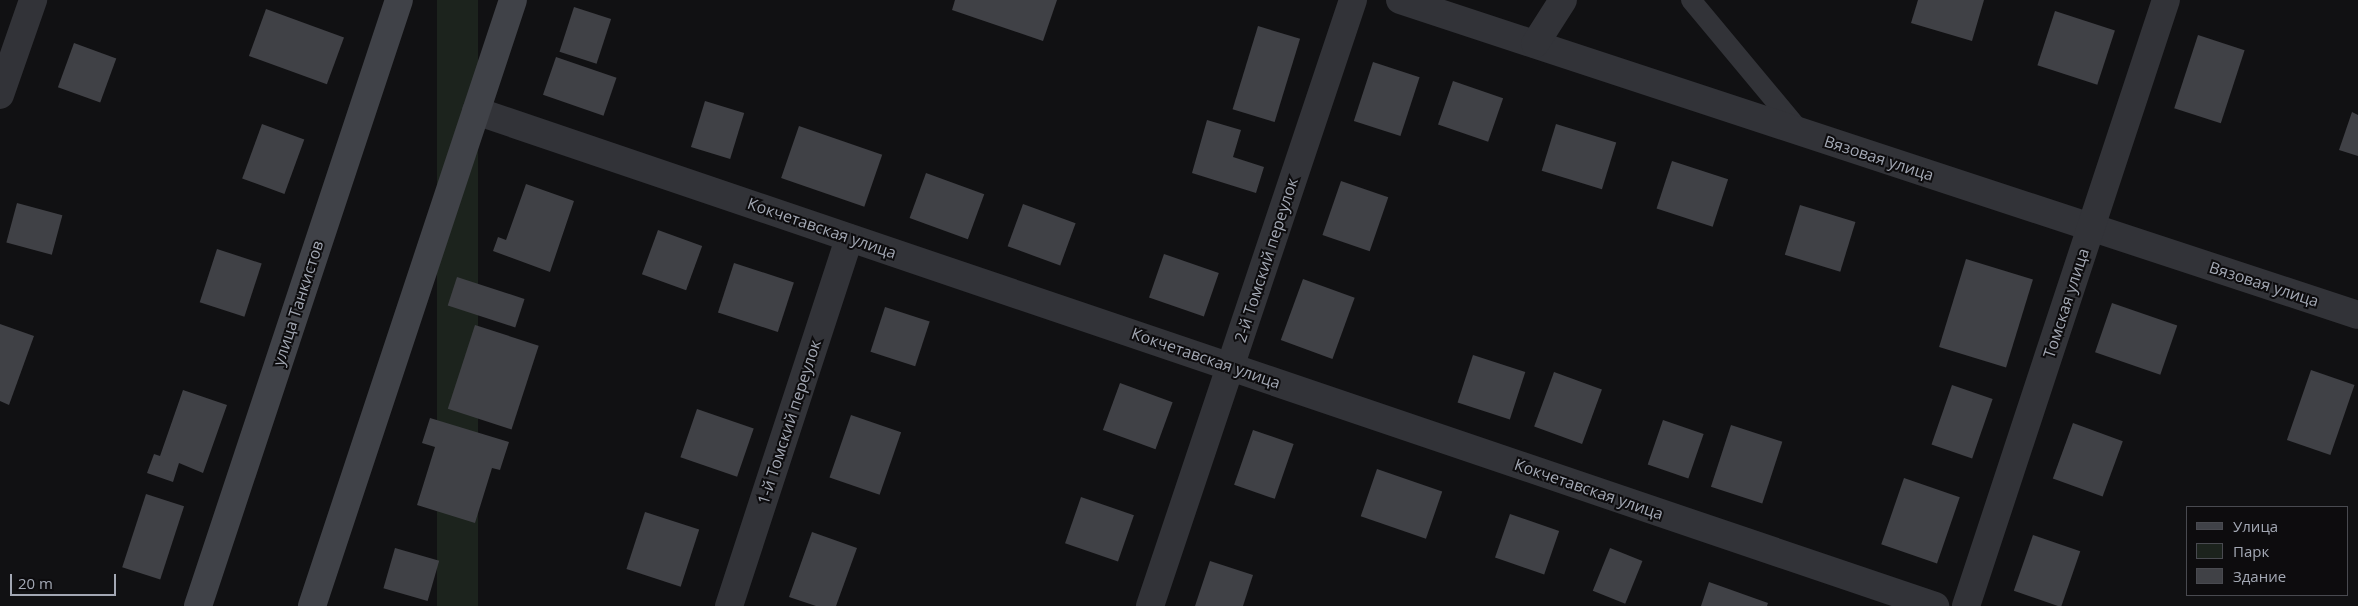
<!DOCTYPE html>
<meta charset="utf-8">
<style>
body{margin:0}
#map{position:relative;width:2358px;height:606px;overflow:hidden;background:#111113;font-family:"Open Sans",sans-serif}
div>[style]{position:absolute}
.green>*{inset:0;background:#1c231d;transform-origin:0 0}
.building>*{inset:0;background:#404146;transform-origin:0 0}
.lane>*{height:20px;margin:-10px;padding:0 10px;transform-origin:10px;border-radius:10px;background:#323338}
.street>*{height:28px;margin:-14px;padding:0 14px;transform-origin:14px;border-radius:14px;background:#323338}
.secondary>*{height:28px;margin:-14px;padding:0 14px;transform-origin:14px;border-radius:14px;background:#404248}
span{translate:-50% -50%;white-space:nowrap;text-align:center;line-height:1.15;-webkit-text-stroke:4px #0d0c0e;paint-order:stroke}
.street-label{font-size:16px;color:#a3a8b4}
.legend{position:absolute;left:2186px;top:506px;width:162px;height:90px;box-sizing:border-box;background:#0d0c0e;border:1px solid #494a50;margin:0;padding:6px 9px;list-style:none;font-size:15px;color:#a3a8b4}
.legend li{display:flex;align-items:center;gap:10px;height:25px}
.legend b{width:25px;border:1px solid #494a50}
.scale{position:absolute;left:10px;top:574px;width:106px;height:22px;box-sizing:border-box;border:2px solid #a3a8b4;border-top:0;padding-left:6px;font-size:15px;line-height:18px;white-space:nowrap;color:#a3a8b4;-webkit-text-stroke:4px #0d0c0e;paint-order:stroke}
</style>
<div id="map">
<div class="green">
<i style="left:437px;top:0;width:41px;height:638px"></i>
</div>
<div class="building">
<i style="clip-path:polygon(955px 0,1057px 0,1043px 41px,952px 10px)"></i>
<i style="clip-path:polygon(1918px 0,1984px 0,1972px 41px,1911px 23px)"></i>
<i style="left:574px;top:7px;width:39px;height:47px;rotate:18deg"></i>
<i style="left:266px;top:9px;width:83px;height:50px;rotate:20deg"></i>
<i style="left:2055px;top:11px;width:63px;height:57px;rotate:18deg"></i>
<i style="left:1258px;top:26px;width:44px;height:87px;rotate:17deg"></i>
<i style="left:2198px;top:35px;width:49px;height:77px;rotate:18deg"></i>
<i style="left:74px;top:43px;width:45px;height:47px;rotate:20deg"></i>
<i style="left:556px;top:57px;width:64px;height:40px;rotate:19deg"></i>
<i style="left:1373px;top:62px;width:49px;height:62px;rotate:18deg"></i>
<i style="left:1453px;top:81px;width:53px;height:46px;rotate:19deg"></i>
<i style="left:705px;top:101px;width:41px;height:48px;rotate:17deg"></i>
<i style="clip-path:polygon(2352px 112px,2358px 115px,2358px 156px,2339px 150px)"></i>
<i style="clip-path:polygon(1207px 120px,1241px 130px,1233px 157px,1264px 167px,1256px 193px,1192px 173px)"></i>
<i style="left:262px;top:124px;width:45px;height:58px;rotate:20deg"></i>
<i style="left:1556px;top:124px;width:63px;height:49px;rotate:17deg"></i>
<i style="left:799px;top:126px;width:88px;height:55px;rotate:19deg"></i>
<i style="left:1672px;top:161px;width:59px;height:50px;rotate:18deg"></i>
<i style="left:926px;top:173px;width:62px;height:48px;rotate:20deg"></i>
<i style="left:1341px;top:181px;width:50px;height:57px;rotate:19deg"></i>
<i style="clip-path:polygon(526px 184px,574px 201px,550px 272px,493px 251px,498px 237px,506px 240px)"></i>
<i style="left:17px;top:203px;width:47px;height:41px;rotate:15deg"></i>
<i style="left:1023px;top:204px;width:56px;height:45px;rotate:20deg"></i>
<i style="left:1800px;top:205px;width:58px;height:52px;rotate:17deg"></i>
<i style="left:658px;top:230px;width:47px;height:47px;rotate:20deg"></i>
<i style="left:217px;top:249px;width:47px;height:56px;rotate:18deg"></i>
<i style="left:1164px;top:254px;width:58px;height:46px;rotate:19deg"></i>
<i style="left:1966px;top:259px;width:70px;height:92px;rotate:17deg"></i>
<i style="left:734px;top:263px;width:63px;height:52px;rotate:18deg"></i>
<i style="left:457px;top:277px;width:71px;height:30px;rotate:18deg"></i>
<i style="left:1303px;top:279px;width:55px;height:65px;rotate:20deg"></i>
<i style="left:2112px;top:303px;width:69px;height:52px;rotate:19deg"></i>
<i style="left:885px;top:307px;width:47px;height:47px;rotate:18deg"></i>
<i style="clip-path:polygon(0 324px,34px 336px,9px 405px,0 401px)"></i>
<i style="left:475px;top:325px;width:67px;height:88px;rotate:18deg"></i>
<i style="left:1473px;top:355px;width:55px;height:50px;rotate:18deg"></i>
<i style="left:2311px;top:370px;width:46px;height:74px;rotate:19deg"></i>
<i style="left:1554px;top:372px;width:51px;height:58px;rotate:20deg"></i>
<i style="left:1120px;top:383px;width:56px;height:50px;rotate:20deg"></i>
<i style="left:1952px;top:385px;width:43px;height:63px;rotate:19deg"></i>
<i style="clip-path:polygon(183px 390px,227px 405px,203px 473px,179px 463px,173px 482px,147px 473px,154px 454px,160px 456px)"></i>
<i style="left:697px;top:409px;width:60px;height:51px;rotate:19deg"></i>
<i style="left:851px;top:415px;width:53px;height:66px;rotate:19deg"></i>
<i style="clip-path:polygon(430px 418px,509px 442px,500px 470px,492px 468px,475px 523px,417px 505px,435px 447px,422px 443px)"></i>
<i style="left:1663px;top:420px;width:43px;height:47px;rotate:19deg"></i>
<i style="left:2073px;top:423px;width:53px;height:59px;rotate:20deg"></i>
<i style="left:1731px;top:425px;width:54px;height:65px;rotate:18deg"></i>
<i style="left:1253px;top:430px;width:43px;height:58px;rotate:19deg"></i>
<i style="left:1377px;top:469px;width:69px;height:50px;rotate:19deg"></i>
<i style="left:1904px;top:478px;width:59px;height:70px;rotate:19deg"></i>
<i style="left:146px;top:494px;width:40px;height:77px;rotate:18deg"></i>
<i style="left:1081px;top:497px;width:56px;height:49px;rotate:19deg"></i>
<i style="left:645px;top:512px;width:57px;height:60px;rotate:18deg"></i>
<i style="left:1510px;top:514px;width:52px;height:46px;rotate:19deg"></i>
<i style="clip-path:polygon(812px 532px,857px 548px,836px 606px,816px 606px,789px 597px)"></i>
<i style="left:2033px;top:535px;width:50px;height:59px;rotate:19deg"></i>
<i style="left:395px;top:548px;width:46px;height:42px;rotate:16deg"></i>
<i style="left:1610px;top:548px;width:35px;height:46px;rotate:22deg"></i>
<i style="clip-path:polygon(1210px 561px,1253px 575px,1243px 606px,1195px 606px)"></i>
<i style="clip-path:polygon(1709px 582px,1768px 603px,1767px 606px,1701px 606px)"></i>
</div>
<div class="lane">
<i style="left:1691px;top:0;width:172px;rotate:50.2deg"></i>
</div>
<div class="street">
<i style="left:1400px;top:0;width:1008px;rotate:18.2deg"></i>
<i style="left:1535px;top:44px;width:52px;rotate:-57.5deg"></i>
<i style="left:0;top:95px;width:101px;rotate:-70.8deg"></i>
<i style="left:476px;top:111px;width:1541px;rotate:18.74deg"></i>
<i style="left:729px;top:606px;width:387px;rotate:-71.9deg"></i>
<i style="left:1150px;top:606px;width:639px;rotate:-71.48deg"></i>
<i style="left:1966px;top:606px;width:638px;rotate:-71.74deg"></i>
</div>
<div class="secondary">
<i style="left:198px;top:606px;width:638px;rotate:-71.65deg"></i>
<i style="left:312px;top:606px;width:638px;rotate:-71.65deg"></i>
</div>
<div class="street-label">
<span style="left:1879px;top:158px;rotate:18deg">Вязовая улица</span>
<span style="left:822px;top:228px;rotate:19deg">Кокчетавская улица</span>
<span style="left:1266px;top:260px;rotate:-72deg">2-й Томский переулок</span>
<span style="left:2264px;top:284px;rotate:18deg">Вязовая улица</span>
<span style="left:298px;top:303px;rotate:-72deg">улица Танкистов</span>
<span style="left:2066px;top:303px;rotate:-72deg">Томская улица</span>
<span style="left:1206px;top:358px;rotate:19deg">Кокчетавская улица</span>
<span style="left:789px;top:422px;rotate:-72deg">1-й Томский переулок</span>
<span style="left:1589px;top:489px;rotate:19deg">Кокчетавская улица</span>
</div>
<ul class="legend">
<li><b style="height:6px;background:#404248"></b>Улица</li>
<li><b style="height:14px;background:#1c231d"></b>Парк</li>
<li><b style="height:14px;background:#404146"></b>Здание</li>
</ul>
<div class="scale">20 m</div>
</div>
